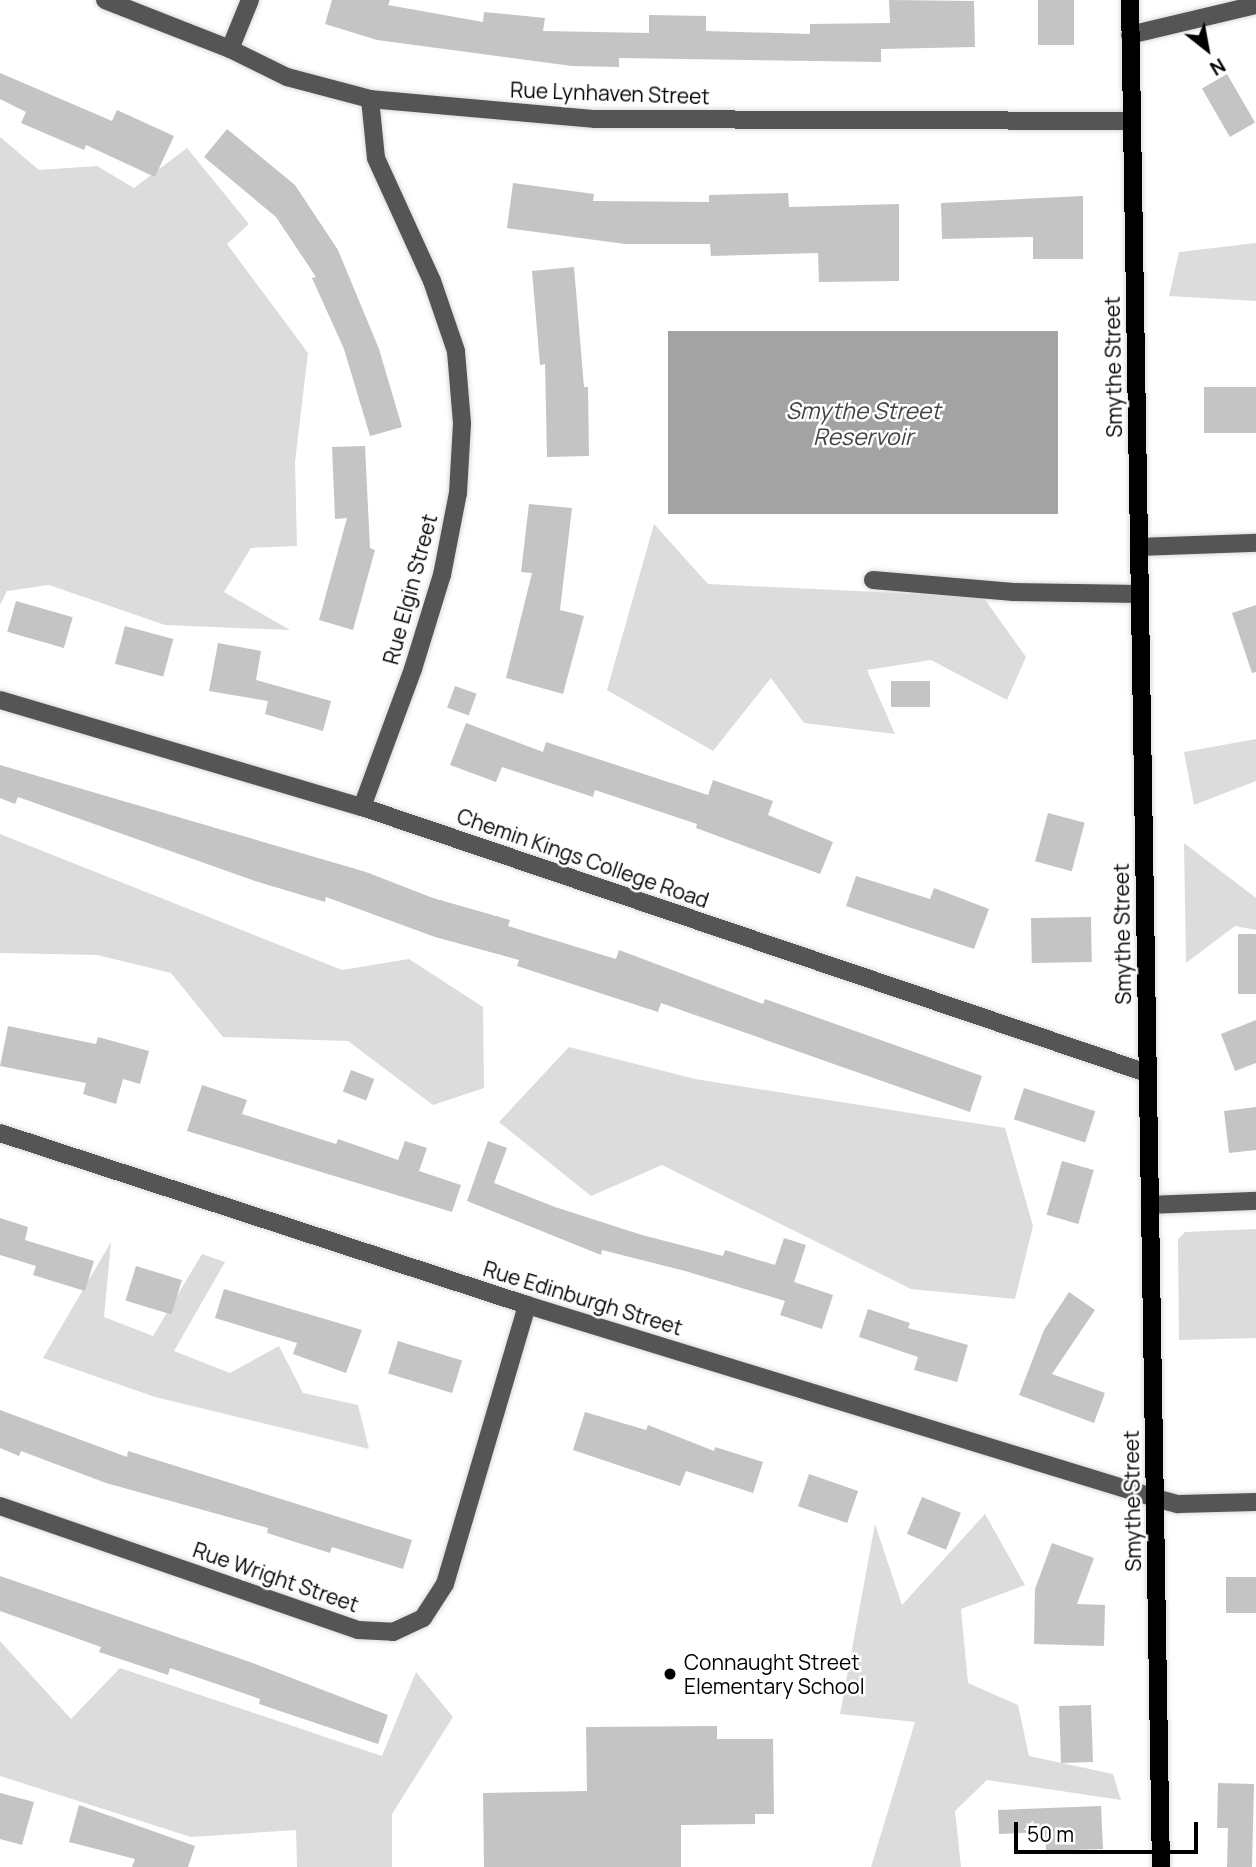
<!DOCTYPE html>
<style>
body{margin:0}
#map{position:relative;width:1256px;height:1867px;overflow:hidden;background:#fff;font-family:Manrope,sans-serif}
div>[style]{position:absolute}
.green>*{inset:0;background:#dcdcdc}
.water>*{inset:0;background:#a3a3a3;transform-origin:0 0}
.building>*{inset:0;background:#c4c4c4;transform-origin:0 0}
.roads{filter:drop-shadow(0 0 2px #dbdbdb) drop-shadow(0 0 2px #dbdbdb)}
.minor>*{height:18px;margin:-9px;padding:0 9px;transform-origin:9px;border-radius:9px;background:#555}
.major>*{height:18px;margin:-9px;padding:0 9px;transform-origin:9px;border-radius:9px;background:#000}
.dots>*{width:19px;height:19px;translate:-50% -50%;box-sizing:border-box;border:4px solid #fff;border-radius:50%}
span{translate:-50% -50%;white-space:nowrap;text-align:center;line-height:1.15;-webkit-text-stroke:5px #fff;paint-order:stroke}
.street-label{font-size:21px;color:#000}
.poi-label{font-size:21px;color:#000}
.left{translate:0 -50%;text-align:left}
.water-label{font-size:23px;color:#444;font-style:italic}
.north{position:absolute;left:1172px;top:14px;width:70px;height:70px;-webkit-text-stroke:5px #fff;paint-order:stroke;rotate:149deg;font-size:19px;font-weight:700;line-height:28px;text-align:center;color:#000}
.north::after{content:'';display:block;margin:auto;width:24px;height:32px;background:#000;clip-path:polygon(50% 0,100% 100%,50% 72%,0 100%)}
.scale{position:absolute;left:1014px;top:1822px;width:184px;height:32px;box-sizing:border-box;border:4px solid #000;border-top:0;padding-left:9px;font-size:21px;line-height:24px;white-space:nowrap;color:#000;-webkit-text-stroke:5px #fff;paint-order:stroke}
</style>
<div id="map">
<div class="green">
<i style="clip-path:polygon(0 137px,39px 170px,97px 166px,134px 188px,187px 148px,249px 224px,227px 244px,308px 353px,295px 462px,297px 546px,251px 548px,224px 592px,290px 630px,165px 625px,49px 585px,7px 591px,0 605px)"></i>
<i style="clip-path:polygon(1256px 243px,1256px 301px,1169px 296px,1179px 252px)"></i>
<i style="clip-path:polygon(654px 524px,708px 584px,983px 597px,1026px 657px,1007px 700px,931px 660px,867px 670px,895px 734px,804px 723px,771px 678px,713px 751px,607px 690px)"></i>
<i style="clip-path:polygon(1256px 739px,1256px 781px,1194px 805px,1184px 752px)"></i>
<i style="clip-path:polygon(0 834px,342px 970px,409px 959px,483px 1007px,484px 1088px,433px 1105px,348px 1041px,223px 1037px,171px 973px,97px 955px,0 953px)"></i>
<i style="clip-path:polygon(1184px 843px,1256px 898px,1256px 930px,1235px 926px,1186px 963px)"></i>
<i style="clip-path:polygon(569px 1047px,695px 1079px,1005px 1128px,1033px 1226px,1015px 1299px,911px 1289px,662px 1165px,591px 1196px,499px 1122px)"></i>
<i style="clip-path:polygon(1256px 1229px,1256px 1338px,1179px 1340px,1178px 1239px,1185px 1232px)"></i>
<i style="clip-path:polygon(111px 1242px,104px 1317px,153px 1336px,202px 1254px,225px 1262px,174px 1351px,230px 1373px,279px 1346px,303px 1393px,358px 1405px,369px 1449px,155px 1397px,43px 1358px)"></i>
<i style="clip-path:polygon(985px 1514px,1025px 1585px,961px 1609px,968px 1683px,1018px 1705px,1029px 1756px,1113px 1774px,1121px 1800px,987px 1780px,955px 1811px,961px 1867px,871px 1867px,915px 1722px,840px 1714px,875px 1524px,902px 1605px)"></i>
<i style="clip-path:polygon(0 1641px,71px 1719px,120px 1668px,382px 1756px,416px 1672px,453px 1717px,392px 1814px,392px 1867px,297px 1867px,296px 1830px,191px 1837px,0 1776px)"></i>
</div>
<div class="water">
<i style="left:1058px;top:331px;width:183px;height:390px;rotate:90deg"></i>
</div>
<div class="building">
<i style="clip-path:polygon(332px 0,390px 0,388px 5px,483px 22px,484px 12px,545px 18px,543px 31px,649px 33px,649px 15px,706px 16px,706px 31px,810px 34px,810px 24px,890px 23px,889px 0,974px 1px,975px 47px,881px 49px,881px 62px,619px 58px,619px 67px,572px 66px,377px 40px,325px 24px)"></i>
<i style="left:1038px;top:0;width:36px;height:45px"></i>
<i style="clip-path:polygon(0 73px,112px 121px,117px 110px,174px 136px,155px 177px,86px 145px,84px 150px,21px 123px,26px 112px,0 99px)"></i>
<i style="left:1227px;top:74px;width:56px;height:29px;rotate:60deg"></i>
<i style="clip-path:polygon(227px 129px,295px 185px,338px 250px,379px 349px,402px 427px,370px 436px,344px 349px,312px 278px,316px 277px,276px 217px,204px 157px)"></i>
<i style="clip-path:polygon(513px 183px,594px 194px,593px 201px,709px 202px,709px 195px,788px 193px,789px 207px,899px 204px,899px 281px,819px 282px,818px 253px,711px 256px,710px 244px,625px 244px,507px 228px)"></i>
<i style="clip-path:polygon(1083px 196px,1083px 259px,1033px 259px,1033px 237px,942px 239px,941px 203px)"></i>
<i style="clip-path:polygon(574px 267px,584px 387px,588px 387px,589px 456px,547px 457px,545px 364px,540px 365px,532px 271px)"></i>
<i style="left:1256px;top:387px;width:46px;height:52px;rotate:90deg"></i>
<i style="clip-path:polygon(365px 446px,370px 548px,375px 550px,353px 630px,319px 620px,347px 518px,335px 519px,332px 447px)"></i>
<i style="clip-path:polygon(529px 504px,572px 508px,560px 610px,584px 616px,563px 694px,506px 678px,532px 573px,521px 572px)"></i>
<i style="left:16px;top:601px;width:59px;height:32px;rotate:16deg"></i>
<i style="clip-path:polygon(1256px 605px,1256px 672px,1252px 673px,1232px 613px)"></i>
<i style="left:125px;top:626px;width:50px;height:39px;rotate:15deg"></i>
<i style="clip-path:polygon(218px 643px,261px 651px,256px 680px,331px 701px,323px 731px,265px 714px,268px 701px,209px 691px)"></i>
<i style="left:930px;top:681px;width:26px;height:39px;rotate:90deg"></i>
<i style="left:455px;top:686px;width:23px;height:23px;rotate:20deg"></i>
<i style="clip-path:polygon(466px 723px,543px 752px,546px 742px,708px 795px,713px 780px,773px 801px,768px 815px,833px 842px,820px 874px,696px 828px,697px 824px,595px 790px,593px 797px,502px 767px,496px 782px,450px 765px)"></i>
<i style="clip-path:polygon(0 765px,366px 872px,433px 898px,510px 920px,508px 926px,616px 959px,619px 950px,763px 1004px,765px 999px,982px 1076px,970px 1112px,661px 1003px,658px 1012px,517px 966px,519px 960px,435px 937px,326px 897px,325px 902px,255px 881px,18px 797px,15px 804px,0 798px)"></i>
<i style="left:1048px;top:813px;width:38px;height:50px;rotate:15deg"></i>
<i style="clip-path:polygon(856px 876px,930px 899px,934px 888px,989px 909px,974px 949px,846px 906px)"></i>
<i style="left:1091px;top:917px;width:45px;height:60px;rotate:89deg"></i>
<i style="left:1238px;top:934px;width:18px;height:60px"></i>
<i style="clip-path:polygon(1256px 1020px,1256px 1063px,1235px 1071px,1221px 1034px)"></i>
<i style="clip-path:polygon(8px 1026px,96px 1044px,98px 1037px,149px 1051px,140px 1084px,123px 1079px,116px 1104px,83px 1094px,86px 1083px,0 1066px)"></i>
<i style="left:351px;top:1070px;width:25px;height:23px;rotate:21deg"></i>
<i style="clip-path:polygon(202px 1085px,247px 1100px,242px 1114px,336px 1144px,338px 1139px,398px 1160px,405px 1141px,427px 1148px,419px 1171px,461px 1185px,452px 1212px,187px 1131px)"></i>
<i style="left:1024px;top:1088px;width:75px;height:33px;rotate:18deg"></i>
<i style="clip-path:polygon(1256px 1107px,1256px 1150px,1229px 1153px,1224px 1111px)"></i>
<i style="clip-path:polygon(488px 1141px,507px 1148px,494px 1183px,555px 1207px,642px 1235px,723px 1256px,725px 1250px,775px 1265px,784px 1238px,806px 1245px,794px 1282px,833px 1295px,822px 1329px,780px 1315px,785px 1301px,685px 1271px,602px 1250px,601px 1255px,467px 1201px)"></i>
<i style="left:1062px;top:1161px;width:33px;height:56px;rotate:16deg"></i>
<i style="clip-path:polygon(0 1218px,28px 1227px,25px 1240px,94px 1261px,85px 1291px,33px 1275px,36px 1266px,0 1255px)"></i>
<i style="left:136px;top:1266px;width:48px;height:36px;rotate:17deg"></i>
<i style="clip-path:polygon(224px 1289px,362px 1330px,346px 1373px,293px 1354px,297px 1343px,215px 1318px)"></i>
<i style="clip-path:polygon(1069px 1292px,1095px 1310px,1052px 1374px,1105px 1393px,1094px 1423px,1019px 1395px,1044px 1330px)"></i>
<i style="clip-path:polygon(868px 1309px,910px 1323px,908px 1328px,968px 1345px,957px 1382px,914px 1370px,918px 1357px,859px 1337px)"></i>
<i style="left:398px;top:1341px;width:67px;height:34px;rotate:17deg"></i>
<i style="clip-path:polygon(0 1410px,127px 1457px,128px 1451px,412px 1540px,403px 1569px,332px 1547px,330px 1553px,267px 1533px,268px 1528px,106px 1483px,21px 1451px,19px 1456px,0 1448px)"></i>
<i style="clip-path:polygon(585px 1412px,646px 1430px,648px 1425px,714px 1451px,715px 1447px,763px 1462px,753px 1493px,686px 1471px,680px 1486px,573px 1450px)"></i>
<i style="left:809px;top:1474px;width:52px;height:34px;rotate:19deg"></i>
<i style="left:922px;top:1497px;width:42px;height:40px;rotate:22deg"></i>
<i style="clip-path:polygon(1052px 1543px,1094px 1558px,1077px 1604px,1105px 1605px,1104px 1646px,1034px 1644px,1035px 1589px)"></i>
<i style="clip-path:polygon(0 1576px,253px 1663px,388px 1715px,378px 1744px,259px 1704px,260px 1699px,170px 1668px,168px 1675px,99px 1652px,101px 1647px,0 1611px)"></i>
<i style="left:1226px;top:1577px;width:30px;height:36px"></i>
<i style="left:1091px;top:1705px;width:57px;height:32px;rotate:88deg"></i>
<i style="clip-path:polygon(717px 1726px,717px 1739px,773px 1739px,774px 1814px,755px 1814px,755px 1824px,681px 1825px,681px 1867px,484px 1867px,483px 1793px,587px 1791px,586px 1727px)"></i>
<i style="clip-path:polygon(1218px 1783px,1254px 1784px,1252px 1867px,1227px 1867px,1228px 1828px,1217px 1828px)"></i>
<i style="clip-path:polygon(0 1793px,34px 1802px,22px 1845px,0 1839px)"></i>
<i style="clip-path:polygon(79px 1805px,195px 1846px,188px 1867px,132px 1867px,135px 1859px,69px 1842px)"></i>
<i style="clip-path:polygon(1101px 1806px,1103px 1849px,1046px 1851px,1045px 1832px,999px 1834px,998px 1810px)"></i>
</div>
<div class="roads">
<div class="minor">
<i style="left:105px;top:0;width:134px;rotate:21.4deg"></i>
<i style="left:230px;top:49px;width:64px;rotate:26.2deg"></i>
<i style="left:287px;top:77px;width:86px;rotate:14.8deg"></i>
<i style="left:370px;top:99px;width:226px;rotate:5.1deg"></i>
<i style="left:595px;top:119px;width:537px;rotate:0.21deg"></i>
<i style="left:1130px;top:35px;width:130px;rotate:-13.4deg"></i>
<i style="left:230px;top:49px;width:53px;rotate:-67.8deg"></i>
<i style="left:1139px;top:547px;width:117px;rotate:-2deg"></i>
<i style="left:873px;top:580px;width:141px;rotate:4.9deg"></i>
<i style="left:1013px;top:592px;width:126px;rotate:0.9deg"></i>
<i style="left:0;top:700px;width:377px;rotate:16.5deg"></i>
<i style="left:362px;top:807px;width:829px;rotate:18.72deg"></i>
<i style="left:362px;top:807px;width:147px;rotate:-69.7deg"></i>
<i style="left:413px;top:669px;width:98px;rotate:-72.9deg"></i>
<i style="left:442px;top:575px;width:84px;rotate:-79deg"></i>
<i style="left:458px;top:493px;width:70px;rotate:-86.7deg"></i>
<i style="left:462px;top:423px;width:72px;rotate:-94.8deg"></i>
<i style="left:456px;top:351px;width:74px;rotate:-108.9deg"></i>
<i style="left:432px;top:281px;width:135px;rotate:-114.5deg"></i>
<i style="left:376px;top:158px;width:59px;rotate:-95.8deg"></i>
<i style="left:0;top:1133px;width:554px;rotate:18.08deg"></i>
<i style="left:527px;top:1305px;width:657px;rotate:17.08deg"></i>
<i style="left:1155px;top:1498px;width:24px;rotate:15deg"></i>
<i style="left:1178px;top:1504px;width:78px;rotate:-1.5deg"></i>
<i style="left:1150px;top:1205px;width:106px;rotate:-2.2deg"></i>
<i style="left:0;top:1506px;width:379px;rotate:19.1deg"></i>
<i style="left:358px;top:1630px;width:35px;rotate:3deg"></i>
<i style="left:393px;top:1632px;width:33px;rotate:-25deg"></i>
<i style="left:423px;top:1618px;width:40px;rotate:-57.1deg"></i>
<i style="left:445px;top:1584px;width:291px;rotate:-73.6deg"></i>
</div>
<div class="major">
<i style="left:1130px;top:0;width:1867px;rotate:89.05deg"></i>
</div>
</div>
<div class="dots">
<i style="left:670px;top:1674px;background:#000"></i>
</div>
<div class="street-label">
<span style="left:610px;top:93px;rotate:2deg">Rue Lynhaven Street</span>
<span style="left:1113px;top:367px;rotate:-91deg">Smythe Street</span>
<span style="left:410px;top:589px;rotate:-75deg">Rue Elgin Street</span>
<span style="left:583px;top:858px;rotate:19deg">Chemin Kings College Road</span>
<span style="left:1122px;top:934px;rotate:-91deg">Smythe Street</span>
<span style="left:583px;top:1298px;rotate:17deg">Rue Edinburgh Street</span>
<span style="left:1132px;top:1501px;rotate:-91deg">Smythe Street</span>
<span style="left:276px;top:1577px;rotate:19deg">Rue Wright Street</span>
</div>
<div class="poi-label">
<span class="left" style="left:684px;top:1674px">Connaught Street<br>Elementary School</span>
</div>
<div class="water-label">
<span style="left:863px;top:423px">Smythe Street<br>Reservoir</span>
</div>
<div class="north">N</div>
<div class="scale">50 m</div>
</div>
